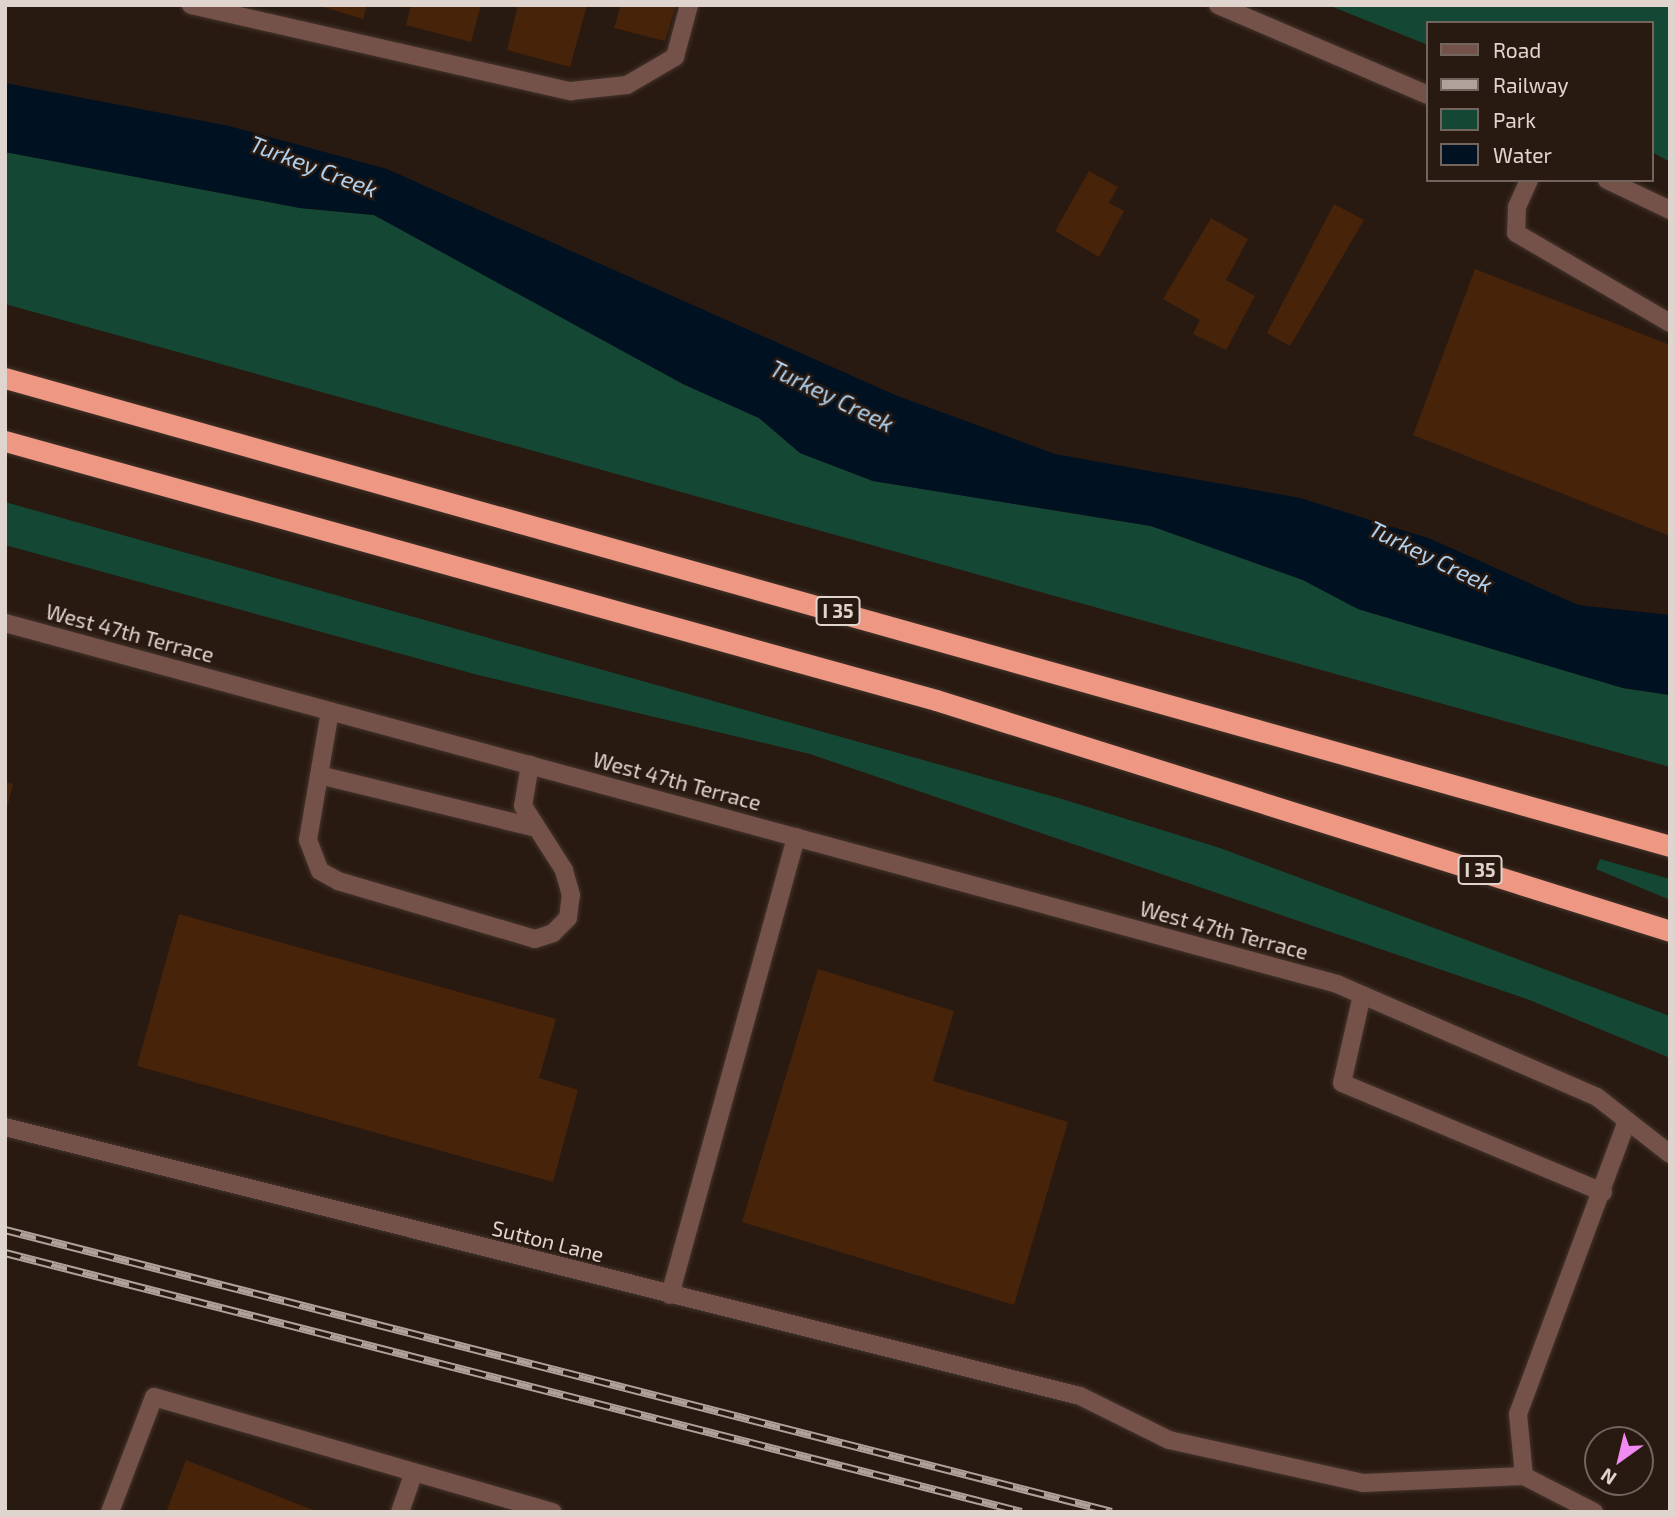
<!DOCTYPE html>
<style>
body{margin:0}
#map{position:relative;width:1675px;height:1517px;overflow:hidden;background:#291a11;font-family:"Exo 2",sans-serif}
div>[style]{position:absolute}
.green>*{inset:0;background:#144734}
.water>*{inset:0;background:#001121}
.building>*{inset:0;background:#47230a}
.roads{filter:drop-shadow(0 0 2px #43342b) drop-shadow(0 0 2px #43342b)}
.minor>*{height:18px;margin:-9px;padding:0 9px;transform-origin:9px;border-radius:9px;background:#745149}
.highway>*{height:21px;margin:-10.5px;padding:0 10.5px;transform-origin:10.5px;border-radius:10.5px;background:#ee9783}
.rail>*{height:8px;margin-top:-4px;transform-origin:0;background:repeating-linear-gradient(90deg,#291a11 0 16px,#aea29a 0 32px);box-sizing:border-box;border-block:2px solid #aea29a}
span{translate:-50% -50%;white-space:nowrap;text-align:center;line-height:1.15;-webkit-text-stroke:5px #291a11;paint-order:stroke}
.shield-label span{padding:2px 5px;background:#291a11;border:2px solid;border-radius:5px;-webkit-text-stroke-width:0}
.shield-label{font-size:19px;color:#e0d5ce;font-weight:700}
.street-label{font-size:21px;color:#e0d5ce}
.water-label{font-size:23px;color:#afd1ef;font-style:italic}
.frame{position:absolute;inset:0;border:7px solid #e0d5ce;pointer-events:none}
.legend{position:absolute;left:1426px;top:21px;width:228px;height:161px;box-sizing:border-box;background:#291a11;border:2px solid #72655d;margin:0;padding:9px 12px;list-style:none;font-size:21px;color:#e0d5ce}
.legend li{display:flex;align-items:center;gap:14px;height:35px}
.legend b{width:35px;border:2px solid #72655d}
.north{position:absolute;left:1584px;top:1426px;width:70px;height:70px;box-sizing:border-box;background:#291a11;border:2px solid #72655d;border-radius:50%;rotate:214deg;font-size:19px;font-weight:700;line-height:28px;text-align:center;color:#e0d5ce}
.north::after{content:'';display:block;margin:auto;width:24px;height:32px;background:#f28af3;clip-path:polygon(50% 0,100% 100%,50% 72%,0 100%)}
</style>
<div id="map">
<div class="green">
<i style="clip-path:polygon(1328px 5px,1670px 5px,1670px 162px,1652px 152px,1652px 23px,1428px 23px,1428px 45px)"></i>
<i style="clip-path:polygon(5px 152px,300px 208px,374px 215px,683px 384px,759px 418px,800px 453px,873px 481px,1151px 526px,1303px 580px,1358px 609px,1623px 688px,1670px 695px,1670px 767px,5px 304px)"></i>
<i style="clip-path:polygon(5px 502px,1062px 799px,1220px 848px,1670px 1016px,1670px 1058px,1527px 999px,810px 754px,478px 675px,5px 545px)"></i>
<i style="clip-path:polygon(1600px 859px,1670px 879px,1670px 900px,1596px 869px)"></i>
</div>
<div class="water">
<i style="clip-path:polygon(5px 83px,229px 126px,387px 169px,895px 395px,1055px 454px,1300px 498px,1431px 539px,1578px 605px,1670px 615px,1670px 695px,1623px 688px,1358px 609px,1303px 580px,1151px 526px,873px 481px,800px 453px,759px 418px,683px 384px,374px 215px,300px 208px,5px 152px)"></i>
</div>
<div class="building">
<i style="clip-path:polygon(317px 5px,367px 5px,363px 19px)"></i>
<i style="clip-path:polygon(411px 5px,481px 5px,471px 42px,406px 25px)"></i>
<i style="clip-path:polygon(518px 5px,587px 5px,570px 67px,507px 50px)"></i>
<i style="clip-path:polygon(621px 5px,676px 5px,665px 41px,614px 28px)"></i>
<i style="clip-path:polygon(1089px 171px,1118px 187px,1109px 203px,1124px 211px,1099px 257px,1055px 231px)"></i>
<i style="clip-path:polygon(1334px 204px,1364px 220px,1290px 346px,1267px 333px)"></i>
<i style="clip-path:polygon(1211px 218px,1248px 239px,1226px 280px,1255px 296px,1226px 350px,1193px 334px,1200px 320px,1163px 299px)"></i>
<i style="clip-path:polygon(1475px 269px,1670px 345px,1670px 536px,1413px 435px)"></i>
<i style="clip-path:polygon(5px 782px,13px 784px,6px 812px,5px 812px)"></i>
<i style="clip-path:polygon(179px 914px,556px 1019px,539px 1078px,578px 1090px,553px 1182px,137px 1066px)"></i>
<i style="clip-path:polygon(818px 969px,954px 1011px,933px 1081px,1068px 1122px,1014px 1305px,742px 1222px)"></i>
<i style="clip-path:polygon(186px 1460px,318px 1512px,166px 1512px)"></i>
</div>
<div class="roads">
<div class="minor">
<i style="left:191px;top:5px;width:390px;rotate:12.8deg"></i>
<i style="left:571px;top:91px;width:56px;rotate:-6.1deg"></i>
<i style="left:627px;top:85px;width:56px;rotate:-30.3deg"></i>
<i style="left:675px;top:57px;width:54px;rotate:-74.9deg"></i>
<i style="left:1218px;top:5px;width:228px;rotate:23.2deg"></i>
<i style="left:1529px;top:180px;width:30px;rotate:114deg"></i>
<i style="left:1517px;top:207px;width:26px;rotate:92deg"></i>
<i style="left:1516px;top:233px;width:178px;rotate:30.3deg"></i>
<i style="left:1607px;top:180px;width:70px;rotate:25.5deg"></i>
<i style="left:5px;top:623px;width:1380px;rotate:15.16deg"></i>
<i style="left:1337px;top:984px;width:283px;rotate:23.5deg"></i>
<i style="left:1597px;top:1097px;width:93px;rotate:38deg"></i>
<i style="left:330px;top:711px;width:131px;rotate:99.7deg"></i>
<i style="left:308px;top:840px;width:33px;rotate:69deg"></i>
<i style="left:320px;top:871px;width:21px;rotate:29deg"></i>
<i style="left:338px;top:881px;width:205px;rotate:16.4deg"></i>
<i style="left:535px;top:939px;width:19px;rotate:-18deg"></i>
<i style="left:553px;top:933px;width:21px;rotate:-45deg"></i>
<i style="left:568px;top:918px;width:23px;rotate:-83deg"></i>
<i style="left:571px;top:895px;width:26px;rotate:-106deg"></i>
<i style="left:564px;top:870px;width:76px;rotate:-122.6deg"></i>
<i style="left:523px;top:806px;width:42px;rotate:-80.3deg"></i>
<i style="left:319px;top:775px;width:224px;rotate:13.7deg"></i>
<i style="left:1362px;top:995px;width:90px;rotate:102.8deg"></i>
<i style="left:1342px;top:1083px;width:283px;rotate:22.7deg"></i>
<i style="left:5px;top:1127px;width:1108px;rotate:14.05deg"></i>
<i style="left:1080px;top:1396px;width:99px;rotate:26.3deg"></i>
<i style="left:1169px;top:1440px;width:199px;rotate:12.5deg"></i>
<i style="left:1363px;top:1483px;width:161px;rotate:-2.5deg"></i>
<i style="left:670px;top:1295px;width:475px;rotate:-74.6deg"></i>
<i style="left:110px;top:1512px;width:123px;rotate:-69.1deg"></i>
<i style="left:154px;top:1397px;width:415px;rotate:16.1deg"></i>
<i style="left:400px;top:1512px;width:42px;rotate:-70.7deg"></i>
<i style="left:1594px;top:1512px;width:79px;rotate:-152.8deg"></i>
<i style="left:1524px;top:1476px;width:62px;rotate:-95.5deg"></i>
<i style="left:1518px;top:1414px;width:313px;rotate:-69.6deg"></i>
</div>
<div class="highway">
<i style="left:5px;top:378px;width:1730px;rotate:15.7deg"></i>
<i style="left:5px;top:441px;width:966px;rotate:15.55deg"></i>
<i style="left:936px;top:700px;width:769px;rotate:17.47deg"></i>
</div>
</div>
<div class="rail">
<i style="left:5px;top:1230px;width:1142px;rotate:14.29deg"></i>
<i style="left:5px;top:1253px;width:1049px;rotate:14.29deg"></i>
</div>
<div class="shield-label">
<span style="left:838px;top:611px">I 35</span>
<span style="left:1480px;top:870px">I 35</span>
</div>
<div class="street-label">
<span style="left:130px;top:633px;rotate:15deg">West 47th Terrace</span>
<span style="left:677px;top:781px;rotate:15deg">West 47th Terrace</span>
<span style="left:1224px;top:930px;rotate:15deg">West 47th Terrace</span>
<span style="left:548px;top:1241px;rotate:14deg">Sutton Lane</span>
</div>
<div class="water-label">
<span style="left:314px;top:166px;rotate:21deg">Turkey Creek</span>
<span style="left:832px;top:396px;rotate:26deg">Turkey Creek</span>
<span style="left:1431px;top:556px;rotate:26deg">Turkey Creek</span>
</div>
<div class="frame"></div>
<ul class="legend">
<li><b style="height:9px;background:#745149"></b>Road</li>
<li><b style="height:9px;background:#aea29a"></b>Railway</li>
<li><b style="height:19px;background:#144734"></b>Park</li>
<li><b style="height:19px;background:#001121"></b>Water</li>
</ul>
<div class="north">N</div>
</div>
